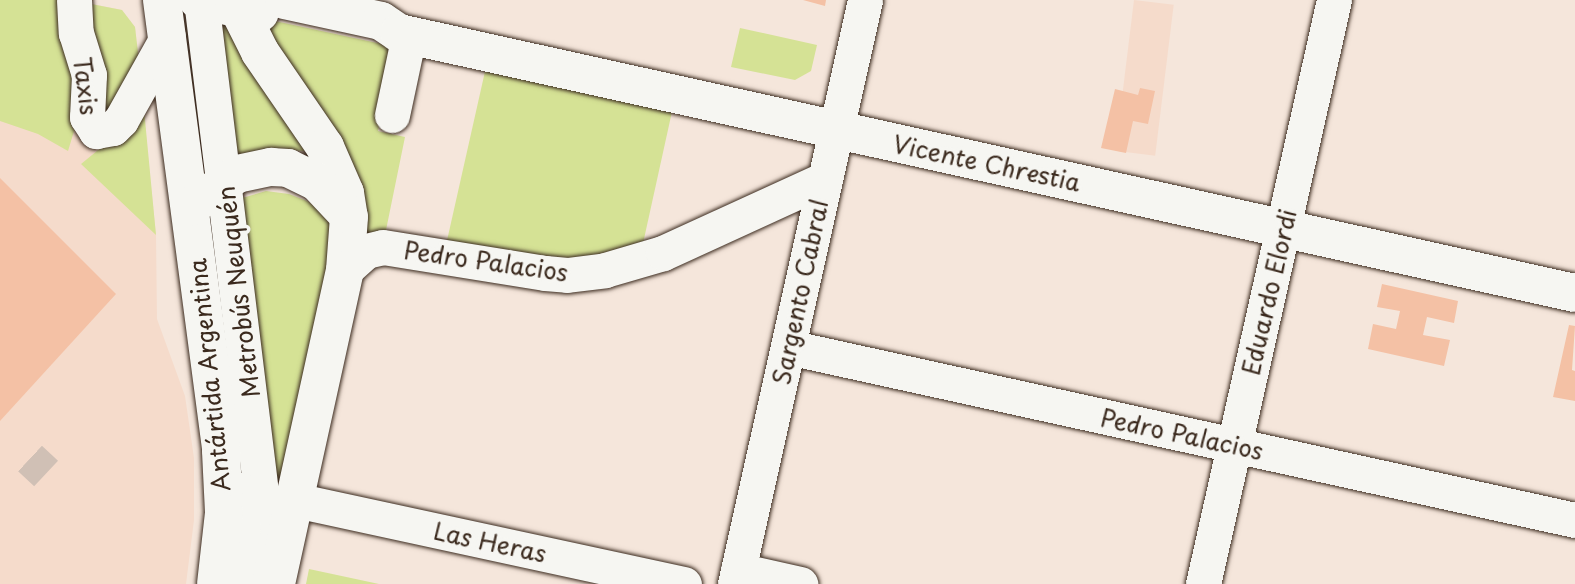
<!DOCTYPE html>
<meta charset="utf-8">
<style>
body{margin:0}
#map{position:relative;width:1575px;height:584px;overflow:hidden;background:#f5e6db;font-family:"Playpen Sans",sans-serif}
div>[style]{position:absolute}
.built>*{inset:0;background:#f5dbcb;transform-origin:0 0}
.green>*{inset:0;background:#d5e295}
.building>*{inset:0;background:#f4c1a5}
.minor-tunnel>*{height:35px;margin-top:-17.5px;transform-origin:0;background:repeating-linear-gradient(90deg,#d0c0b5 0 35px,transparent 0 53px)}
.roads{filter:drop-shadow(0 0 2px #3b2a1e) drop-shadow(0 0 2px #3b2a1e)}
.minor>*{height:35px;margin:-17.5px;padding:0 17.5px;transform-origin:17.5px;border-radius:17.5px;background:#f6f6f2}
.major>*{height:38px;margin:-19px;padding:0 19px;transform-origin:19px;border-radius:19px;background:#f6f6f2}
span{translate:-50% -50%;white-space:nowrap;text-align:center;line-height:1.15;-webkit-text-stroke:7px #f6f6f2;paint-order:stroke}
.street-label{font-size:24px;color:#3b2a1e}
</style>
<div id="map">
<div class="built">
<i style="clip-path:polygon(0 0,72px 0,122px 10px,135px 27px,156px 235px,157px 319px,185px 396px,194px 458px,194px 520px,186px 584px,0 584px)"></i>
<i style="left:1134px;top:0;width:40px;height:152px;rotate:7deg"></i>
</div>
<div class="green">
<i style="clip-path:polygon(0 0,63px 0,73px 57px,75px 128px,68px 151px,38px 134px,0 121px)"></i>
<i style="clip-path:polygon(81px 2px,122px 10px,135px 27px,139px 61px,104px 124px)"></i>
<i style="clip-path:polygon(212px 4px,305px 151px,270px 149px,236px 156px)"></i>
<i style="clip-path:polygon(275px 21px,396px 47px,378px 131px,405px 137px,385px 235px,365px 234px,264px 26px)"></i>
<i style="clip-path:polygon(740px 28px,817px 45px,811px 71px,795px 80px,731px 67px)"></i>
<i style="clip-path:polygon(486px 67px,673px 107px,642px 248px,580px 260px,446px 245px)"></i>
<i style="clip-path:polygon(143px 99px,156px 235px,81px 164px,103px 146px)"></i>
<i style="clip-path:polygon(266px 191px,289px 194px,307px 201px,323px 212px,335px 231px,279px 545px,235px 200px)"></i>
<i style="clip-path:polygon(309px 569px,379px 584px,306px 584px)"></i>
</div>
<div class="building">
<i style="clip-path:polygon(803px 0,826px 0,825px 6px)"></i>
<i style="clip-path:polygon(1140px 88px,1155px 91px,1148px 124px,1133px 121px,1126px 153px,1101px 148px,1115px 89px,1138px 95px)"></i>
<i style="clip-path:polygon(0 178px,116px 294px,0 421px)"></i>
<i style="clip-path:polygon(1382px 284px,1458px 301px,1454px 323px,1427px 317px,1423px 335px,1450px 340px,1444px 366px,1368px 349px,1373px 324px,1396px 329px,1400px 311px,1377px 307px)"></i>
<i style="clip-path:polygon(1569px 325px,1575px 326px,1572px 370px,1575px 371px,1575px 401px,1553px 397px)"></i>
</div>
<div class="minor-tunnel">
<i style="left:30px;top:458px;width:22px;rotate:43deg"></i>
</div>
<div class="roads">
<div class="minor">
<i style="left:74px;top:0;width:33px;rotate:87deg"></i>
<i style="left:76px;top:33px;width:44px;rotate:72.8deg"></i>
<i style="left:89px;top:75px;width:42px;rotate:92.7deg"></i>
<i style="left:87px;top:117px;width:17px;rotate:57deg"></i>
<i style="left:96px;top:131px;width:17px;rotate:-10deg"></i>
<i style="left:113px;top:128px;width:11px;rotate:-45deg"></i>
<i style="left:121px;top:120px;width:96px;rotate:-60.8deg"></i>
<i style="left:201px;top:0;width:537px;rotate:83.05deg"></i>
<i style="left:266px;top:533px;width:51px;rotate:95.6deg"></i>
<i style="left:392px;top:115px;width:82px;rotate:-78deg"></i>
<i style="left:345px;top:270px;width:28px;rotate:-42deg"></i>
<i style="left:366px;top:251px;width:17px;rotate:-13deg"></i>
<i style="left:383px;top:247px;width:164px;rotate:9.1deg"></i>
<i style="left:545px;top:273px;width:22px;rotate:5deg"></i>
<i style="left:567px;top:275px;width:38px;rotate:-7deg"></i>
<i style="left:605px;top:270px;width:60px;rotate:-16.3deg"></i>
<i style="left:663px;top:253px;width:178px;rotate:-24.6deg"></i>
<i style="left:788px;top:347px;width:806px;rotate:12.4deg"></i>
<i style="left:295px;top:500px;width:398px;rotate:12.2deg"></i>
<i style="left:738px;top:570px;width:64px;rotate:12.7deg"></i>
<i style="left:234px;top:584px;width:58px;rotate:-81deg"></i>
<i style="left:243px;top:527px;width:37px;rotate:-92deg"></i>
<i style="left:735px;top:584px;width:598px;rotate:-77.45deg"></i>
<i style="left:1203px;top:584px;width:599px;rotate:-77.36deg"></i>
</div>
<div class="major">
<i style="left:162px;top:0;width:455px;rotate:82.5deg"></i>
<i style="left:221px;top:451px;width:62px;rotate:87.2deg"></i>
<i style="left:224px;top:513px;width:71px;rotate:96.4deg"></i>
<i style="left:198px;top:0;width:63px;rotate:11.8deg"></i>
<i style="left:234px;top:0;width:58px;rotate:63.4deg"></i>
<i style="left:260px;top:52px;width:115px;rotate:55.6deg"></i>
<i style="left:325px;top:147px;width:50px;rotate:66.5deg"></i>
<i style="left:345px;top:193px;width:24px;rotate:81deg"></i>
<i style="left:349px;top:217px;width:53px;rotate:94.3deg"></i>
<i style="left:345px;top:270px;width:321px;rotate:102.4deg"></i>
<i style="left:284px;top:0;width:99px;rotate:12.2deg"></i>
<i style="left:381px;top:21px;width:22px;rotate:34deg"></i>
<i style="left:399px;top:33px;width:1204px;rotate:12.47deg"></i>
<i style="left:190px;top:207px;width:57px;rotate:-35.1deg"></i>
<i style="left:237px;top:174px;width:35px;rotate:-12deg"></i>
<i style="left:271px;top:167px;width:17px;rotate:3deg"></i>
<i style="left:288px;top:168px;width:32px;rotate:26deg"></i>
<i style="left:317px;top:182px;width:45px;rotate:46.8deg"></i>
</div>
</div>
<div class="street-label">
<span style="left:86px;top:86px;rotate:83deg">Taxis</span>
<span style="left:987px;top:163px;rotate:12deg">Vicente Chrestia</span>
<span style="left:486px;top:261px;rotate:8deg">Pedro Palacios</span>
<span style="left:238px;top:292px;rotate:-97deg">Metrobús Neuquén</span>
<span style="left:800px;top:292px;rotate:-78deg">Sargento Cabral</span>
<span style="left:1269px;top:292px;rotate:-77deg">Eduardo Elordi</span>
<span style="left:209px;top:375px;rotate:-96deg">Antártida Argentina</span>
<span style="left:1182px;top:434px;rotate:12deg">Pedro Palacios</span>
<span style="left:490px;top:542px;rotate:12deg">Las Heras</span>
</div>
</div>
